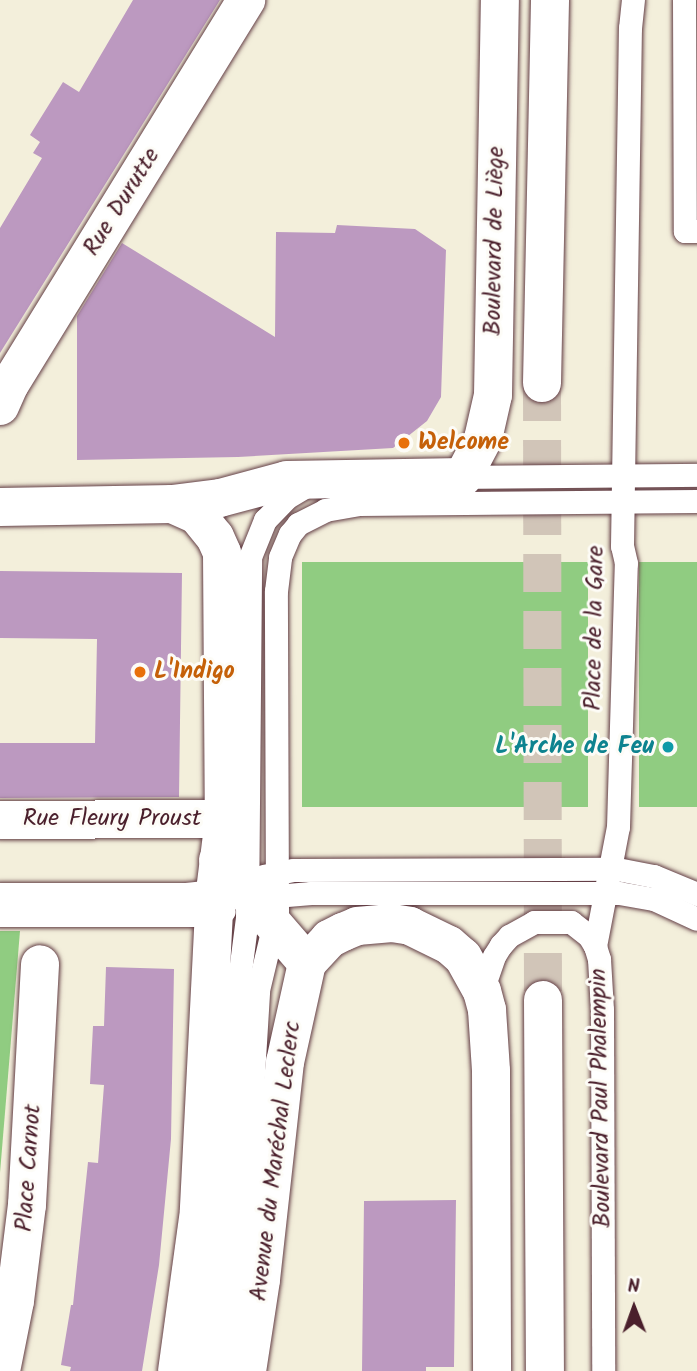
<!DOCTYPE html>
<meta charset="utf-8">
<style>
body{margin:0}
#map{position:relative;width:697px;height:1371px;overflow:hidden;background:#f3efdb;font-family:Kalam,sans-serif}
div>[style]{position:absolute}
.green>*{inset:0;background:#90cc81;transform-origin:0 0}
.building>*{inset:0;background:#bc99c0}
.secondary-tunnel>*{height:38px;margin-top:-19px;transform-origin:0;background:repeating-linear-gradient(90deg,#d1c5b8 0 38px,transparent 0 57px)}
.roads{filter:drop-shadow(0 0 2px #633e45) drop-shadow(0 0 2px #633e45)}
.lane>*{height:23px;margin:-11.5px;padding:0 11.5px;transform-origin:11.5px;border-radius:11.5px;background:#fff}
.street>*{height:38px;margin:-19px;padding:0 19px;transform-origin:19px;border-radius:19px;background:#fff}
.secondary>*{height:38px;margin:-19px;padding:0 19px;transform-origin:19px;border-radius:19px;background:#fff}
.dots>*{width:19px;height:19px;translate:-50% -50%;box-sizing:border-box;border:4px solid #fdfcf7;border-radius:50%}
span{translate:-50% -50%;white-space:nowrap;text-align:center;line-height:1.15;-webkit-text-stroke:6px #fdfcf7;paint-order:stroke}
.street-label{font-size:24px;color:#4a1f2b}
.food-label{font-size:24px;color:#c56008;font-weight:700}
.left{translate:0 -50%;text-align:left}
.culture-label{font-size:24px;color:#0d838f;font-weight:700}
.right{translate:-100% -50%;text-align:right}
.north{position:absolute;left:599px;top:1273px;width:70px;height:70px;-webkit-text-stroke:5px #fdfcf7;paint-order:stroke;rotate:359deg;font-size:19px;font-weight:700;line-height:28px;text-align:center;color:#4a1f2b}
.north::after{content:'';display:block;margin:auto;width:24px;height:32px;background:#4a1f2b;clip-path:polygon(50% 0,100% 100%,50% 72%,0 100%)}
</style>
<div id="map">
<div class="green">
<i style="left:588px;top:562px;width:245px;height:286px;rotate:90deg"></i>
<i style="left:639px;top:562px;width:58px;height:245px"></i>
<i style="clip-path:polygon(0 931px,20px 931px,0 1173px)"></i>
</div>
<div class="building">
<i style="clip-path:polygon(133px 0,220px 0,0 353px,0 228px,42px 158px,33px 153px,40px 142px,30px 135px,63px 82px,79px 92px)"></i>
<i style="clip-path:polygon(337px 225px,415px 229px,446px 250px,441px 397px,427px 421px,393px 448px,238px 457px,77px 460px,77px 316px,122px 243px,275px 337px,276px 232px,335px 233px)"></i>
<i style="clip-path:polygon(0 571px,182px 573px,179px 797px,0 798px,0 743px,95px 743px,97px 639px,0 638px)"></i>
<i style="clip-path:polygon(106px 967px,174px 969px,171px 1139px,159px 1265px,142px 1371px,70px 1371px,71px 1367px,61px 1365px,71px 1305px,73px 1305px,88px 1162px,98px 1163px,104px 1085px,90px 1084px,93px 1026px,104px 1026px)"></i>
<i style="clip-path:polygon(456px 1200px,454px 1367px,426px 1367px,426px 1371px,362px 1371px,364px 1201px)"></i>
</div>
<div class="secondary-tunnel">
<i style="left:542px;top:383px;width:617px;rotate:89.91deg"></i>
</div>
<div class="roads">
<div class="lane">
<i style="left:684px;top:0;width:231px;rotate:89.8deg"></i>
<i style="left:685px;top:231px;width:12px"></i>
<i style="left:463px;top:477px;width:234px;rotate:-0.5deg"></i>
<i style="left:263px;top:876px;width:31px;rotate:-11deg"></i>
<i style="left:293px;top:870px;width:324px;rotate:-0.2deg"></i>
<i style="left:617px;top:869px;width:38px;rotate:11deg"></i>
<i style="left:654px;top:876px;width:47px;rotate:22.7deg"></i>
<i style="left:0;top:894px;width:186px"></i>
<i style="left:186px;top:894px;width:38px;rotate:-6deg"></i>
<i style="left:263px;top:897px;width:48px;rotate:-4.8deg"></i>
<i style="left:311px;top:893px;width:308px"></i>
<i style="left:619px;top:893px;width:36px;rotate:10deg"></i>
<i style="left:654px;top:899px;width:47px;rotate:24.9deg"></i>
<i style="left:0;top:915px;width:204px"></i>
<i style="left:204px;top:915px;width:20px;rotate:-11deg"></i>
<i style="left:595px;top:946px;width:121px;rotate:-79.1deg"></i>
<i style="left:618px;top:827px;width:264px;rotate:-88.3deg"></i>
<i style="left:626px;top:563px;width:17px;rotate:-103deg"></i>
<i style="left:622px;top:546px;width:518px;rotate:-89.12deg"></i>
<i style="left:630px;top:28px;width:28px;rotate:-84deg"></i>
<i style="left:482px;top:991px;width:37px;rotate:-71deg"></i>
<i style="left:494px;top:956px;width:13px;rotate:-58deg"></i>
<i style="left:501px;top:945px;width:12px;rotate:-48deg"></i>
<i style="left:509px;top:936px;width:29px;rotate:-29deg"></i>
<i style="left:534px;top:922px;width:37px"></i>
<i style="left:571px;top:922px;width:23px;rotate:38deg"></i>
<i style="left:589px;top:936px;width:12px;rotate:59deg"></i>
<i style="left:595px;top:946px;width:14px;rotate:73deg"></i>
<i style="left:599px;top:959px;width:51px;rotate:86.6deg"></i>
<i style="left:602px;top:1010px;width:361px;rotate:89.8deg"></i>
<i style="left:202px;top:1371px;width:152px;rotate:-81.3deg"></i>
<i style="left:225px;top:1221px;width:234px;rotate:-86.8deg"></i>
<i style="left:238px;top:987px;width:70px;rotate:-82.6deg"></i>
<i style="left:247px;top:918px;width:361px;rotate:-89.5deg"></i>
<i style="left:250px;top:557px;width:40px;rotate:-68deg"></i>
<i style="left:265px;top:520px;width:30px;rotate:-46deg"></i>
<i style="left:286px;top:498px;width:26px;rotate:-31deg"></i>
<i style="left:222px;top:1371px;width:151px;rotate:-81.6deg"></i>
<i style="left:244px;top:1222px;width:232px;rotate:-86.5deg"></i>
<i style="left:258px;top:990px;width:81px;rotate:-76.5deg"></i>
<i style="left:277px;top:911px;width:320px;rotate:-90.2deg"></i>
<i style="left:276px;top:591px;width:34px;rotate:-83deg"></i>
<i style="left:280px;top:557px;width:25px;rotate:-67deg"></i>
<i style="left:290px;top:534px;width:13px;rotate:-51deg"></i>
<i style="left:298px;top:524px;width:30px;rotate:-27deg"></i>
<i style="left:325px;top:510px;width:35px;rotate:-10deg"></i>
<i style="left:359px;top:504px;width:338px;rotate:-0.5deg"></i>
</div>
<div class="street">
<i style="left:172px;top:504px;width:48px;rotate:-7.1deg"></i>
<i style="left:220px;top:498px;width:69px;rotate:-15deg"></i>
<i style="left:287px;top:480px;width:176px;rotate:-1deg"></i>
<i style="left:463px;top:477px;width:43px;rotate:-62.2deg"></i>
<i style="left:483px;top:439px;width:45px;rotate:-77.2deg"></i>
<i style="left:493px;top:395px;width:395px;rotate:-89deg"></i>
<i style="left:0;top:820px;width:224px;rotate:-0.3deg"></i>
<i style="left:307px;top:963px;width:33px;rotate:-47deg"></i>
<i style="left:329px;top:939px;width:16px;rotate:-27deg"></i>
<i style="left:343px;top:932px;width:15px;rotate:-23deg"></i>
<i style="left:357px;top:926px;width:35px;rotate:-5deg"></i>
<i style="left:392px;top:923px;width:18px;rotate:9deg"></i>
<i style="left:410px;top:926px;width:43px;rotate:26deg"></i>
<i style="left:449px;top:945px;width:18px;rotate:41deg"></i>
<i style="left:463px;top:957px;width:39px;rotate:61deg"></i>
<i style="left:482px;top:991px;width:20px;rotate:75deg"></i>
<i style="left:487px;top:1010px;width:61px;rotate:86.2deg"></i>
<i style="left:491px;top:1071px;width:300px;rotate:89.8deg"></i>
<i style="left:1px;top:1371px;width:71px;rotate:-78.7deg"></i>
<i style="left:15px;top:1301px;width:97px;rotate:-82.9deg"></i>
<i style="left:27px;top:1205px;width:241px;rotate:-86.9deg"></i>
</div>
<div class="secondary">
<i style="left:542px;top:383px;width:383px;rotate:-88.8deg"></i>
<i style="left:0;top:406px;width:24px;rotate:-66deg"></i>
<i style="left:10px;top:384px;width:451px;rotate:-58.4deg"></i>
<i style="left:0;top:507px;width:172px;rotate:-1deg"></i>
<i style="left:172px;top:504px;width:27px;rotate:24deg"></i>
<i style="left:197px;top:515px;width:28px;rotate:51deg"></i>
<i style="left:215px;top:537px;width:17px;rotate:66deg"></i>
<i style="left:222px;top:553px;width:266px;rotate:89.6deg"></i>
<i style="left:224px;top:819px;width:73px;rotate:97.1deg"></i>
<i style="left:215px;top:891px;width:320px;rotate:92.9deg"></i>
<i style="left:199px;top:1211px;width:162px;rotate:97.8deg"></i>
<i style="left:218px;top:860px;width:136px;rotate:49.2deg"></i>
<i style="left:307px;top:963px;width:101px;rotate:102.5deg"></i>
<i style="left:285px;top:1062px;width:219px;rotate:96.3deg"></i>
<i style="left:261px;top:1280px;width:92px;rotate:98.7deg"></i>
<i style="left:543px;top:1000px;width:371px;rotate:89.7deg"></i>
</div>
</div>
<div class="dots">
<i style="left:404px;top:443px;background:#e8710a"></i>
<i style="left:140px;top:672px;background:#e8710a"></i>
<i style="left:668px;top:747px;background:#0f9aa8"></i>
</div>
<div class="street-label">
<span style="left:122px;top:202px;rotate:-58deg">Rue Durutte</span>
<span style="left:495px;top:241px;rotate:-89deg">Boulevard de Liège</span>
<span style="left:595px;top:628px;rotate:-89deg">Place de la Gare</span>
<span style="left:112px;top:819px">Rue Fleury Proust</span>
<span style="left:601px;top:1098px;rotate:-91deg">Boulevard Paul Phalempin</span>
<span style="left:276px;top:1161px;rotate:-83deg">Avenue du Maréchal Leclerc</span>
<span style="left:29px;top:1168px;rotate:-86deg">Place Carnot</span>
</div>
<div class="food-label">
<span class="left" style="left:418px;top:443px">Welcome</span>
<span class="left" style="left:154px;top:672px">L'Indigo</span>
</div>
<div class="culture-label">
<span class="right" style="left:654px;top:747px">L'Arche de Feu</span>
</div>
<div class="north">N</div>
</div>
